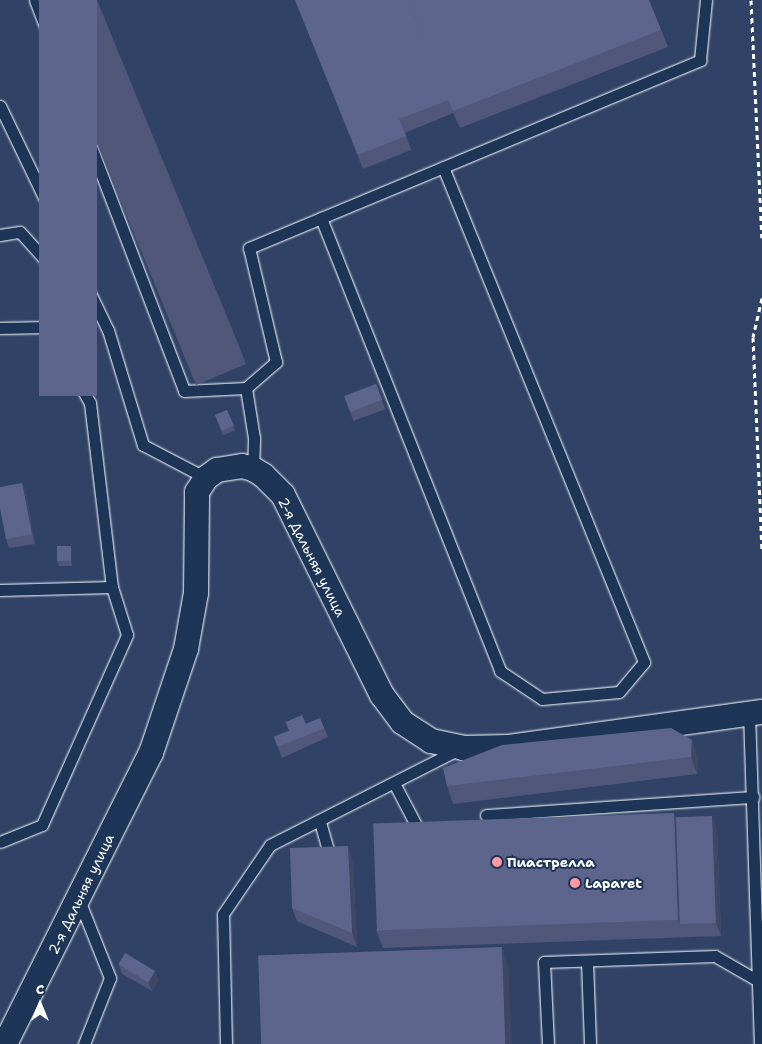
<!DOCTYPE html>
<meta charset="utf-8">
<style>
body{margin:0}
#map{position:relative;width:762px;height:1044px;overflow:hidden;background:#304367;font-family:"Shantell Sans",sans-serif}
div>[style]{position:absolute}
.path>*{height:3px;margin-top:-1.5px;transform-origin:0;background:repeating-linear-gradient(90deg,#fff 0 5px,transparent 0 9px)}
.roads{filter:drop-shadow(0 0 1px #fff) drop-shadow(0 0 1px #fff)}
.lane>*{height:11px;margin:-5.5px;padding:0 5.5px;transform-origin:5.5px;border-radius:5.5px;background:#1d3557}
.street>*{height:24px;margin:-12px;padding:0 12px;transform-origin:12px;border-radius:12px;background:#1d3557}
.wall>*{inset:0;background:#505779;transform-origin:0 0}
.shaded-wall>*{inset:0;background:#414763}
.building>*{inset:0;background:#5d658d;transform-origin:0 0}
.dots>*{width:14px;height:14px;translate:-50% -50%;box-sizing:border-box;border:2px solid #1d3557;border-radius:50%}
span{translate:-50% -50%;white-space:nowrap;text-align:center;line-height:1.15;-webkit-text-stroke:4px #1d3557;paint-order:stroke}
.street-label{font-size:14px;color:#fff}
.poi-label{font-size:14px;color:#fff;font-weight:700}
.left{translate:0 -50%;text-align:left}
.north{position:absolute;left:15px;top:979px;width:50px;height:50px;-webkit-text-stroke:4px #1d3557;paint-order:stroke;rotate:0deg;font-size:14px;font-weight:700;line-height:20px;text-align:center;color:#fff}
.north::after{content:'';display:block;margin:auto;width:18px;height:22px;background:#fff;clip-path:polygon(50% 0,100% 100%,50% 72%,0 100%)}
</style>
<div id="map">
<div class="path">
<i style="left:751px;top:0;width:238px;rotate:87.4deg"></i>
<i style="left:762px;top:298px;width:40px;rotate:103deg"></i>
<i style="left:753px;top:337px;width:213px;rotate:87.6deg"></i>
</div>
<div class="roads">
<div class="lane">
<i style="left:35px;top:0;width:418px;rotate:69.1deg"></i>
<i style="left:184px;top:391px;width:62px;rotate:-2.8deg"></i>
<i style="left:0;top:106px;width:249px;rotate:64.3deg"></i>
<i style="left:108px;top:330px;width:120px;rotate:73.1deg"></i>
<i style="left:143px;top:445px;width:71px;rotate:27.6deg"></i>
<i style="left:321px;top:218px;width:487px;rotate:68.4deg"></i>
<i style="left:500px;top:671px;width:50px;rotate:33.7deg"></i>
<i style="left:542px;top:699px;width:77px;rotate:-5.2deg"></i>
<i style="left:619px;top:692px;width:39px;rotate:-50deg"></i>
<i style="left:644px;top:662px;width:534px;rotate:-112.1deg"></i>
<i style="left:0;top:235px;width:20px;rotate:-9deg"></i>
<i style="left:20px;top:232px;width:38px;rotate:48deg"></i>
<i style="left:45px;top:260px;width:28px;rotate:73deg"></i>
<i style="left:53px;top:287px;width:40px;rotate:98.5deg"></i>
<i style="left:47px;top:327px;width:87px;rotate:60.5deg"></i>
<i style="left:90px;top:403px;width:185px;rotate:83.2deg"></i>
<i style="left:0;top:328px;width:47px;rotate:-1.2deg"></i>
<i style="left:253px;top:469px;width:31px;rotate:-88deg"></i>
<i style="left:254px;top:438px;width:51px;rotate:-99.1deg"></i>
<i style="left:246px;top:388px;width:40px;rotate:-41deg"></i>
<i style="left:276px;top:362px;width:117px;rotate:-103.3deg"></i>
<i style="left:249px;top:248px;width:489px;rotate:-22.6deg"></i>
<i style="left:700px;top:60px;width:60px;rotate:-84.3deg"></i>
<i style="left:0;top:590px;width:112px;rotate:-1.5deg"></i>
<i style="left:112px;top:587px;width:50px;rotate:72.6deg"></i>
<i style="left:127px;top:635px;width:208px;rotate:114.1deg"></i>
<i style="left:42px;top:825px;width:45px;rotate:158deg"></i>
<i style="left:749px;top:713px;width:331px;rotate:88.1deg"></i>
<i style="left:394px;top:783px;width:47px;rotate:62.4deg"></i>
<i style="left:486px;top:815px;width:268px;rotate:-3.9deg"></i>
<i style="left:320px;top:822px;width:29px;rotate:74deg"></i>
<i style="left:79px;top:900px;width:84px;rotate:68.3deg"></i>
<i style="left:110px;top:978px;width:71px;rotate:111.5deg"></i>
<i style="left:587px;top:961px;width:83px;rotate:87.9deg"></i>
<i style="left:226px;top:1044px;width:130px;rotate:-91.3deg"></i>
<i style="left:223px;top:914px;width:83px;rotate:-55.7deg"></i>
<i style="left:270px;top:845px;width:212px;rotate:-26.9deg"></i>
<i style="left:548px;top:1044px;width:82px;rotate:-92.8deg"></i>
<i style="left:544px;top:962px;width:171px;rotate:-2deg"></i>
<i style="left:715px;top:956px;width:54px;rotate:29.9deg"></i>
</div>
<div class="street">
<i style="left:5px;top:1044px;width:326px;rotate:-63.4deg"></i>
<i style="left:151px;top:753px;width:110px;rotate:-71.4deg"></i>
<i style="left:186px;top:649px;width:57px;rotate:-79.9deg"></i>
<i style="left:196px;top:593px;width:101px;rotate:-89.4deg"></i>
<i style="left:197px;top:492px;width:17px;rotate:-57deg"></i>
<i style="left:206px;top:478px;width:14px;rotate:-36deg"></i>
<i style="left:217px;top:470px;width:25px;rotate:-9deg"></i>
<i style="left:242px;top:466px;width:11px;rotate:15deg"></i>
<i style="left:253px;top:469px;width:12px;rotate:31deg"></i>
<i style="left:263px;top:475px;width:28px;rotate:45deg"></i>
<i style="left:283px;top:495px;width:223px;rotate:63.7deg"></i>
<i style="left:382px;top:695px;width:34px;rotate:53deg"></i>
<i style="left:402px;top:722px;width:35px;rotate:33deg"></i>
<i style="left:431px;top:741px;width:33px;rotate:12deg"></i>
<i style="left:463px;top:748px;width:46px;rotate:-1.2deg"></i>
<i style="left:509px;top:747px;width:255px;rotate:-7.9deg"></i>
</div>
</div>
<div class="wall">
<i style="clip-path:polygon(38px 0,97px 0,239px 346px,246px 364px,196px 385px)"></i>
<i style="clip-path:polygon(295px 0,649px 0,668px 47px,460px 128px,453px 113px,405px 133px,411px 150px,363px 169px)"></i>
<i style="left:376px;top:384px;width:27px;height:34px;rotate:70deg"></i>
<i style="left:227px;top:410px;width:22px;height:13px;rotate:69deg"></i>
<i style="clip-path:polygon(22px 483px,26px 492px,35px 544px,9px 548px,6px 539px)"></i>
<i style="clip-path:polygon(72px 551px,72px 566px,59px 566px,57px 561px)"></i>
<i style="clip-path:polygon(286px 723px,306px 725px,324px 728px,328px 737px,282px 758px,275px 739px,290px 732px)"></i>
<i style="clip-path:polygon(502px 745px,698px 757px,697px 774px,453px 804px,447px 786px)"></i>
<i style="clip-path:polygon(676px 817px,717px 829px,721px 936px,383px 948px,376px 930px)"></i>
<i style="clip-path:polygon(353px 860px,357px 947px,297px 921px,292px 908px)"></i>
<i style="clip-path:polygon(119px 965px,158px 980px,152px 991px,122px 974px)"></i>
</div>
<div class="shaded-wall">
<i style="clip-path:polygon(22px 483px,26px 492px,35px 544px,32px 534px)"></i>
<i style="clip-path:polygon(71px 546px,72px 551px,72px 566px,71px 561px)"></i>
<i style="clip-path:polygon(692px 740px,698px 757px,697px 774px,691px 757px)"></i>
<i style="clip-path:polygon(674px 813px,681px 831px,680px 924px,678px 920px)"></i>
<i style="clip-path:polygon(712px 816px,717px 829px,721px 936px,716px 923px)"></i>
<i style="clip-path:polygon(348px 846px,353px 860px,357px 947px,352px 933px)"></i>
<i style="clip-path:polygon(502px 947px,508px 965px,512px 1044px,506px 1044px)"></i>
<i style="clip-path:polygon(155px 971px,158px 980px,152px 991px,148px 982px)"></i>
</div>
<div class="building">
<i style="left:39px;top:0;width:58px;height:396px"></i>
<i style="clip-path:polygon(295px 0,408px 0,449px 100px,399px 119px,406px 136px,358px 155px)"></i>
<i style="clip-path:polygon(408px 0,649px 0,661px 30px,453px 111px)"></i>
<i style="left:376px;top:384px;width:17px;height:34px;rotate:69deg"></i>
<i style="left:227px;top:410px;width:17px;height:13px;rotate:66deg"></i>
<i style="clip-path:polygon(22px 483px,32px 534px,6px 539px,0 508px,0 487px)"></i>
<i style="left:57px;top:546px;width:14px;height:15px"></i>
<i style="left:302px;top:715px;width:10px;height:18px;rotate:66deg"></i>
<i style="left:320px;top:718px;width:11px;height:50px;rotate:68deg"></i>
<i style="clip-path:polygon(671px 728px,692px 740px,691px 757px,447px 786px,443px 768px,502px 745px)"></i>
<i style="left:674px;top:813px;width:107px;height:301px;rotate:88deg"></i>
<i style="left:712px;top:816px;width:107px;height:36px;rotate:88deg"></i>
<i style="clip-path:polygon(348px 846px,352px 933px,292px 908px,290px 848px)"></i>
<i style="left:502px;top:947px;width:97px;height:244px;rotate:88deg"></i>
<i style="left:125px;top:953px;width:35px;height:13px;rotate:31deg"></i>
</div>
<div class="dots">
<i style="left:497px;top:862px;background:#ff9aa2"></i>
<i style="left:575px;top:883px;background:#ff9aa2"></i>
</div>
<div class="street-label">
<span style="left:312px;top:557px;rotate:63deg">2-я Дальняя улица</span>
<span style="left:81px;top:894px;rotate:-64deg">2-я Дальняя улица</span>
</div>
<div class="poi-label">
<span class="left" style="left:507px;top:862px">Пиастрелла</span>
<span class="left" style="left:585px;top:883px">Laparet</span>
</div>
<div class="north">С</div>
</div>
